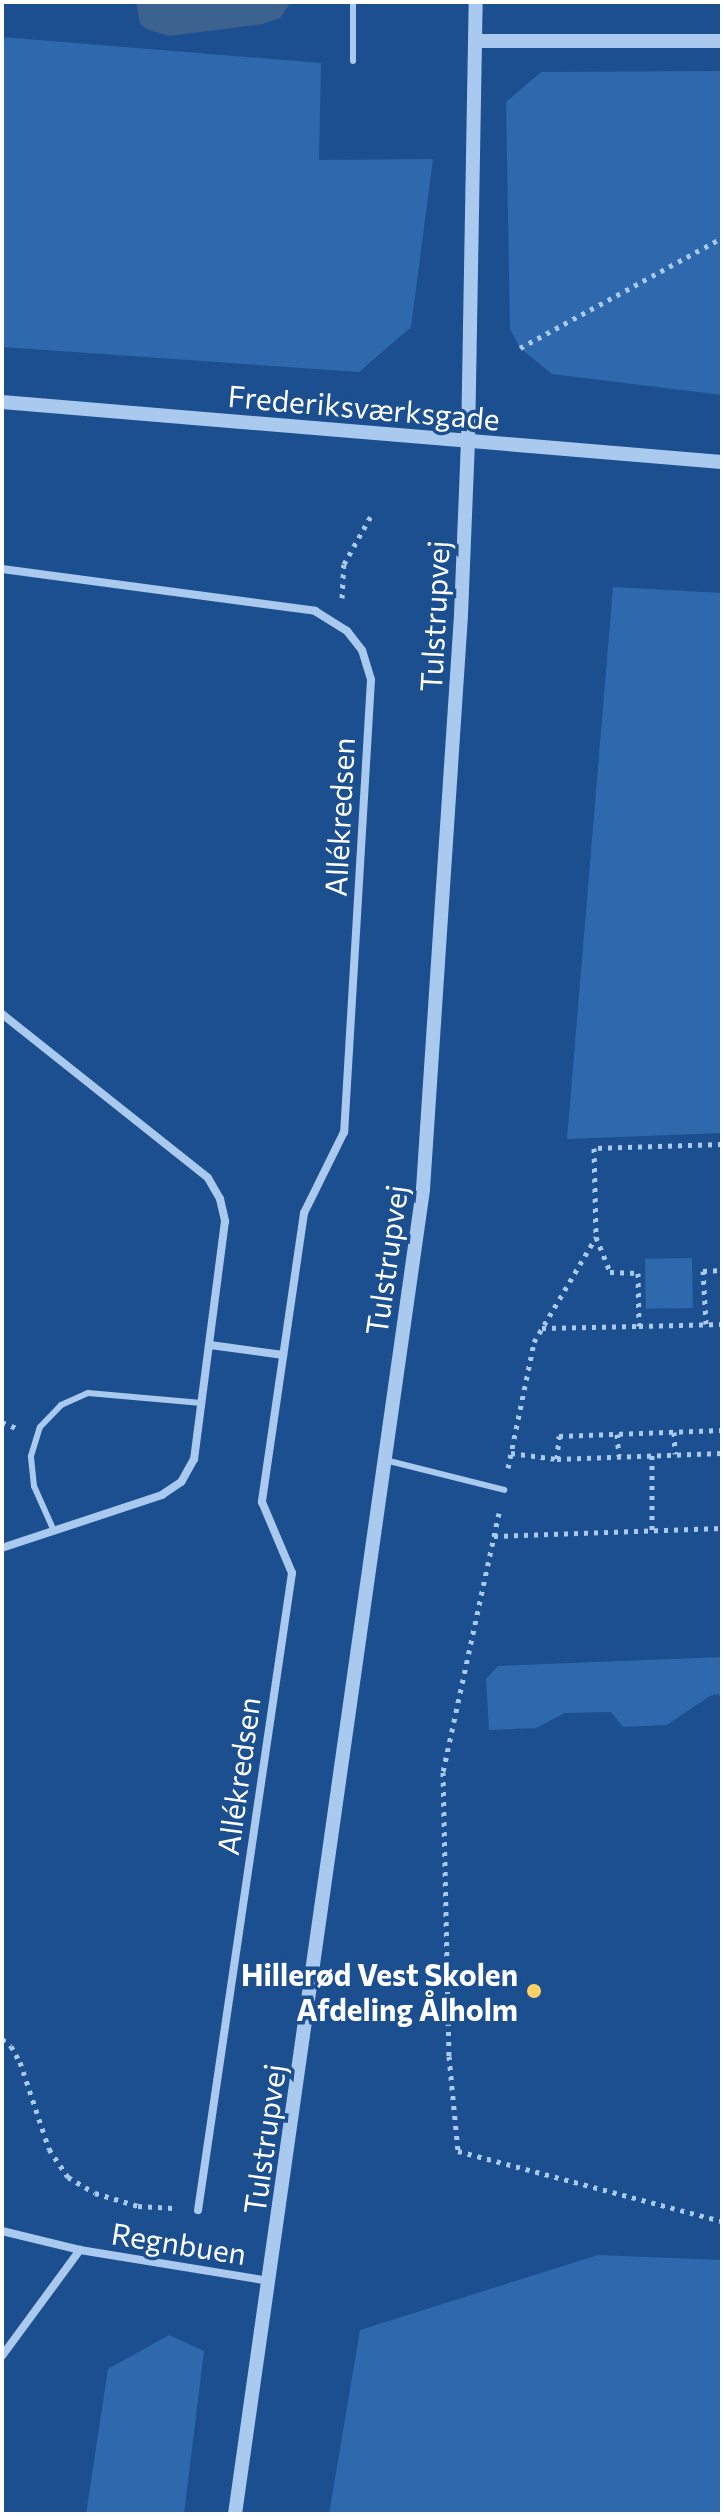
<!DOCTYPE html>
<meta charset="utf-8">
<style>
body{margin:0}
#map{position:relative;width:724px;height:2516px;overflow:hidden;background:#1b4f8f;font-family:Commissioner,sans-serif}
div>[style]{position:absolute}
.green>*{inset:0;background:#2e69ad;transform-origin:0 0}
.water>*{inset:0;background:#3c6290}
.path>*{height:5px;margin-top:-2.5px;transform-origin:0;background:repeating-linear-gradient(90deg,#a9c9ee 0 4px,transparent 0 10px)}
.service>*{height:6px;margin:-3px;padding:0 3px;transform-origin:3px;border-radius:3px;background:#a9c9ee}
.minor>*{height:8px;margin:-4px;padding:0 4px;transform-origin:4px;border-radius:4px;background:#a9c9ee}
.tertiary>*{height:14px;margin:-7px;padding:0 7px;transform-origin:7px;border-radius:7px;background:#a9c9ee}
.dots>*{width:22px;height:22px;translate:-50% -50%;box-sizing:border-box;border:4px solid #1b4f8f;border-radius:50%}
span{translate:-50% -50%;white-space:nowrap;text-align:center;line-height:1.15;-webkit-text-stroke:7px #1b4f8f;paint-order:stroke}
.street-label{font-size:30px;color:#fff}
.poi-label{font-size:30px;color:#fff;font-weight:700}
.right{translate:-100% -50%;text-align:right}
.frame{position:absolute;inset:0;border:4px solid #fff;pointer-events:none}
</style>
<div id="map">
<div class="green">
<i style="clip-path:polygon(2px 37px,321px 63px,319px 160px,433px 159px,411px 327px,359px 372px,2px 347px)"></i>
<i style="clip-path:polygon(722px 71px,722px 395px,552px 374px,520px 348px,510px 329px,506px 102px,541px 72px)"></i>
<i style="clip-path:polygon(613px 587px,722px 593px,722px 1133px,567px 1139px)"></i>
<i style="left:692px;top:1258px;width:50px;height:47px;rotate:89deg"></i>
<i style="clip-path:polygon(722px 1657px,722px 1699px,718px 1694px,710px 1696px,667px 1725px,623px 1727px,611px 1712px,565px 1713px,536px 1728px,489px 1730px,486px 1679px,498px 1666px)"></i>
<i style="clip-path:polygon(598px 2255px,722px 2260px,722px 2514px,329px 2514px,360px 2330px)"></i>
<i style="clip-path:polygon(169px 2335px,204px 2351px,184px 2514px,86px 2514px,108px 2369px)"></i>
</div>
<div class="water">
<i style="clip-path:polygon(136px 2px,291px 2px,280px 18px,263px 24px,169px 36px,146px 29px,140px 23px)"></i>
</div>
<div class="path">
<i style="left:520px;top:348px;width:230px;rotate:-28.6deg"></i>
<i style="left:342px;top:598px;width:34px;rotate:-87deg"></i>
<i style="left:344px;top:564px;width:57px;rotate:-60.8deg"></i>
<i style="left:722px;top:1144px;width:128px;rotate:178.2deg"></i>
<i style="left:594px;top:1148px;width:89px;rotate:88.7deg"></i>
<i style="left:596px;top:1237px;width:38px;rotate:68deg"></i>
<i style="left:610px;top:1272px;width:28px;rotate:2deg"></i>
<i style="left:638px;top:1273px;width:53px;rotate:88.9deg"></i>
<i style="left:639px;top:1326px;width:83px;rotate:-1.4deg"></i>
<i style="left:706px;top:1324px;width:53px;rotate:-93.2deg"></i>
<i style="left:703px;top:1271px;width:19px;rotate:-3deg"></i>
<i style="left:542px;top:1328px;width:97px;rotate:-1.2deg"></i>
<i style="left:2px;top:1422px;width:15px;rotate:23deg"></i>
<i style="left:674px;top:1432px;width:22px;rotate:87deg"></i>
<i style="left:617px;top:1434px;width:22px;rotate:85deg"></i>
<i style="left:511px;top:1453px;width:46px;rotate:7.4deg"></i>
<i style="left:557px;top:1459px;width:165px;rotate:-2.1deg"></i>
<i style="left:652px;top:1455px;width:75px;rotate:90deg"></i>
<i style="left:557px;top:1459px;width:23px;rotate:-85deg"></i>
<i style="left:559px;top:1436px;width:163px;rotate:-2.1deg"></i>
<i style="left:508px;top:1468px;width:129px;rotate:-78.3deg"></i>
<i style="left:534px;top:1342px;width:122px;rotate:-59.4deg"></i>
<i style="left:499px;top:1513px;width:265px;rotate:102.2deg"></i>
<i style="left:443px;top:1772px;width:284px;rotate:88.8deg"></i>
<i style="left:449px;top:2056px;width:95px;rotate:84.6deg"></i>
<i style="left:458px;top:2151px;width:273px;rotate:14.9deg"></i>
<i style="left:494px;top:1536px;width:228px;rotate:-2deg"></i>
<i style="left:2px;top:2039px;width:11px;rotate:38deg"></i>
<i style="left:11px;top:2046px;width:18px;rotate:61deg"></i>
<i style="left:20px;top:2062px;width:92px;rotate:71.6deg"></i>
<i style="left:49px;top:2149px;width:34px;rotate:56deg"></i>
<i style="left:68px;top:2177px;width:31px;rotate:31deg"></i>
<i style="left:95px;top:2193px;width:45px;rotate:16.8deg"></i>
<i style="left:138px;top:2206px;width:36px;rotate:3deg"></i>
</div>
<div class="service">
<i style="left:353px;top:2px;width:59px;rotate:90deg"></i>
<i style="left:385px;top:1460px;width:123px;rotate:14.1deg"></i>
<i style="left:54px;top:1531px;width:49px;rotate:-114deg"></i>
<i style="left:34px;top:1486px;width:30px;rotate:-96deg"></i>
<i style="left:31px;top:1456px;width:30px;rotate:-73deg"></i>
<i style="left:40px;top:1427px;width:30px;rotate:-46deg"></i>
<i style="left:61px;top:1405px;width:30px;rotate:-24deg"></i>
<i style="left:88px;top:1393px;width:114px;rotate:5deg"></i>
</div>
<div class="minor">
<i style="left:2px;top:569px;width:316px;rotate:7.6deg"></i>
<i style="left:315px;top:611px;width:38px;rotate:32deg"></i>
<i style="left:347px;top:631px;width:24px;rotate:52deg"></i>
<i style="left:362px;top:650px;width:31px;rotate:73deg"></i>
<i style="left:371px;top:680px;width:453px;rotate:93.4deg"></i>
<i style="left:344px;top:1132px;width:90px;rotate:116.3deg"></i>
<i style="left:304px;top:1213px;width:292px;rotate:98.3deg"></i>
<i style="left:262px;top:1502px;width:77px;rotate:67.1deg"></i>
<i style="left:292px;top:1573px;width:644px;rotate:98.39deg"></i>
<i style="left:2px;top:1014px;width:263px;rotate:38.5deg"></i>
<i style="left:208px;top:1178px;width:24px;rotate:60deg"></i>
<i style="left:220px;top:1199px;width:23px;rotate:77deg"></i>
<i style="left:225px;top:1221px;width:240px;rotate:97.4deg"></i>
<i style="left:194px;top:1459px;width:26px;rotate:119deg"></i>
<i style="left:181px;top:1482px;width:23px;rotate:146deg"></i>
<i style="left:162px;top:1495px;width:169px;rotate:161.7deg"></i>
<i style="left:210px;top:1345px;width:74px;rotate:7.8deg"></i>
<i style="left:2px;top:2231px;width:80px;rotate:13.7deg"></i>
<i style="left:80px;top:2250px;width:193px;rotate:9.3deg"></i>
<i style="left:2px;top:2356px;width:132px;rotate:-53.7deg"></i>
</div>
<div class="tertiary">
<i style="left:476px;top:41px;width:246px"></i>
<i style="left:2px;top:402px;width:722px;rotate:4.76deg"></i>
<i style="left:235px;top:2514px;width:1338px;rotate:-81.92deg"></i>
<i style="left:423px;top:1189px;width:575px;rotate:-86.21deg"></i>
<i style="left:461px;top:615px;width:173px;rotate:-87.7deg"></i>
<i style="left:468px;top:442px;width:440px;rotate:-89deg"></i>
</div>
<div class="dots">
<i style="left:534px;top:1991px;background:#ffd166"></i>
</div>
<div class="street-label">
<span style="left:364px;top:407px;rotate:5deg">Frederiksværksgade</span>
<span style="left:434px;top:616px;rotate:-87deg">Tulstrupvej</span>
<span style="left:339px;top:817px;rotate:-87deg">Allékredsen</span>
<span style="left:386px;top:1260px;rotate:-82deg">Tulstrupvej</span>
<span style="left:238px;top:1776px;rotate:-82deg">Allékredsen</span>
<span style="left:264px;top:2139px;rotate:-82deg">Tulstrupvej</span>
<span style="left:179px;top:2243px;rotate:9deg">Regnbuen</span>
</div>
<div class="poi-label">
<span class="right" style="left:518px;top:1991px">Hillerød Vest Skolen<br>Afdeling Ålholm</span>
</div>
<div class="frame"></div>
</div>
